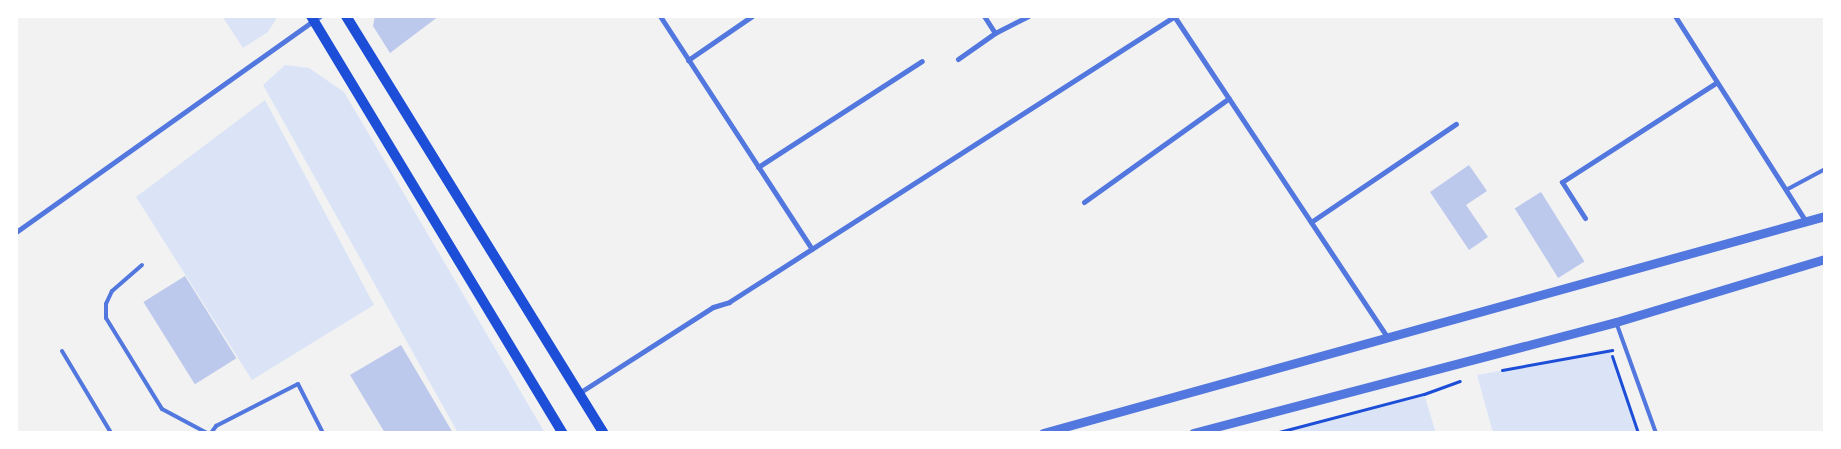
<!DOCTYPE html>
<style>
body{margin:0}
#map{position:relative;width:1841px;height:449px;overflow:hidden;background:#f2f2f2;font-family:"PT Sans Narrow",sans-serif}
div>[style]{position:absolute}
.green>*{inset:0;background:#dbe4f7}
.building>*{inset:0;background:#bdc9ec;transform-origin:0 0}
.path>*{height:3px;margin:-1.5px;padding:0 1.5px;transform-origin:1.5px;border-radius:1.5px;background:#1d4ed8}
.service>*{height:4px;margin:-2px;padding:0 2px;transform-origin:2px;border-radius:2px;background:#5277de}
.minor>*{height:5px;margin:-2.5px;padding:0 2.5px;transform-origin:2.5px;border-radius:2.5px;background:#5277de}
.tertiary>*{height:9px;margin:-4.5px;padding:0 4.5px;transform-origin:4.5px;border-radius:4.5px;background:#5277de}
.secondary>*{height:10px;margin:-5px;padding:0 5px;transform-origin:5px;border-radius:5px;background:#1d4ed8}
span{translate:-50% -50%;white-space:nowrap;text-align:center;line-height:1.15;-webkit-text-stroke:5px #fff;paint-order:stroke}
.frame{position:absolute;inset:0;border:18px solid #fff;pointer-events:none}
</style>
<div id="map">
<div class="green">
<i style="clip-path:polygon(222px 16px,278px 16px,268px 32px,243px 48px)"></i>
<i style="clip-path:polygon(285px 65px,309px 68px,344px 92px,545px 433px,458px 433px,263px 85px)"></i>
<i style="clip-path:polygon(265px 100px,374px 305px,252px 380px,136px 197px)"></i>
<i style="clip-path:polygon(1610px 351px,1638px 433px,1493px 433px,1477px 375px)"></i>
<i style="clip-path:polygon(1424px 394px,1436px 433px,1275px 433px)"></i>
</div>
<div class="building">
<i style="clip-path:polygon(375px 16px,439px 16px,390px 53px,373px 26px)"></i>
<i style="clip-path:polygon(1469px 165px,1487px 191px,1466px 205px,1488px 237px,1469px 250px,1430px 192px)"></i>
<i style="left:1541px;top:192px;width:82px;height:31px;rotate:58deg"></i>
<i style="left:185px;top:276px;width:97px;height:49px;rotate:58deg"></i>
<i style="clip-path:polygon(401px 345px,453px 433px,385px 433px,350px 375px)"></i>
</div>
<div class="path">
<i style="left:1612px;top:356px;width:81px;rotate:71.3deg"></i>
<i style="left:1502px;top:370px;width:112px;rotate:-10.3deg"></i>
<i style="left:1275px;top:433px;width:154px;rotate:-14.7deg"></i>
<i style="left:1424px;top:394px;width:38px;rotate:-20deg"></i>
</div>
<div class="service">
<i style="left:1786px;top:190px;width:44px;rotate:-28.3deg"></i>
<i style="left:142px;top:265px;width:40px;rotate:139deg"></i>
<i style="left:112px;top:291px;width:14px;rotate:115deg"></i>
<i style="left:106px;top:304px;width:14px;rotate:90deg"></i>
<i style="left:106px;top:318px;width:107px;rotate:58.4deg"></i>
<i style="left:162px;top:409px;width:51px;rotate:28.1deg"></i>
<i style="left:1616px;top:322px;width:118px;rotate:70.2deg"></i>
<i style="left:62px;top:351px;width:96px;rotate:59.1deg"></i>
<i style="left:211px;top:433px;width:9px;rotate:-54deg"></i>
<i style="left:216px;top:426px;width:92px;rotate:-27.1deg"></i>
<i style="left:298px;top:384px;width:55px;rotate:63deg"></i>
</div>
<div class="minor">
<i style="left:660px;top:16px;width:278px;rotate:56.9deg"></i>
<i style="left:984px;top:16px;width:20px;rotate:57deg"></i>
<i style="left:1174px;top:16px;width:383px;rotate:56.4deg"></i>
<i style="left:1675px;top:16px;width:244px;rotate:57.5deg"></i>
<i style="left:958px;top:59px;width:45px;rotate:-35.1deg"></i>
<i style="left:995px;top:33px;width:37px;rotate:-27deg"></i>
<i style="left:688px;top:60px;width:78px;rotate:-34.5deg"></i>
<i style="left:758px;top:167px;width:195px;rotate:-32.9deg"></i>
<i style="left:1084px;top:202px;width:178px;rotate:-35.6deg"></i>
<i style="left:1585px;top:218px;width:43px;rotate:-122.6deg"></i>
<i style="left:1562px;top:182px;width:184px;rotate:-32.8deg"></i>
<i style="left:1311px;top:222px;width:175px;rotate:-34.1deg"></i>
<i style="left:16px;top:232px;width:373px;rotate:-35.4deg"></i>
<i style="left:579px;top:393px;width:159px;rotate:-32.7deg"></i>
<i style="left:713px;top:307px;width:17px;rotate:-17deg"></i>
<i style="left:729px;top:302px;width:530px;rotate:-32.67deg"></i>
</div>
<div class="tertiary">
<i style="left:1043px;top:433px;width:812px;rotate:-15.51deg"></i>
<i style="left:1193px;top:433px;width:437px;rotate:-14.7deg"></i>
<i style="left:1616px;top:322px;width:218px;rotate:-16.8deg"></i>
</div>
<div class="secondary">
<i style="left:311px;top:16px;width:487px;rotate:58.9deg"></i>
<i style="left:346px;top:16px;width:490px;rotate:58.3deg"></i>
</div>
<div class="frame"></div>
</div>
